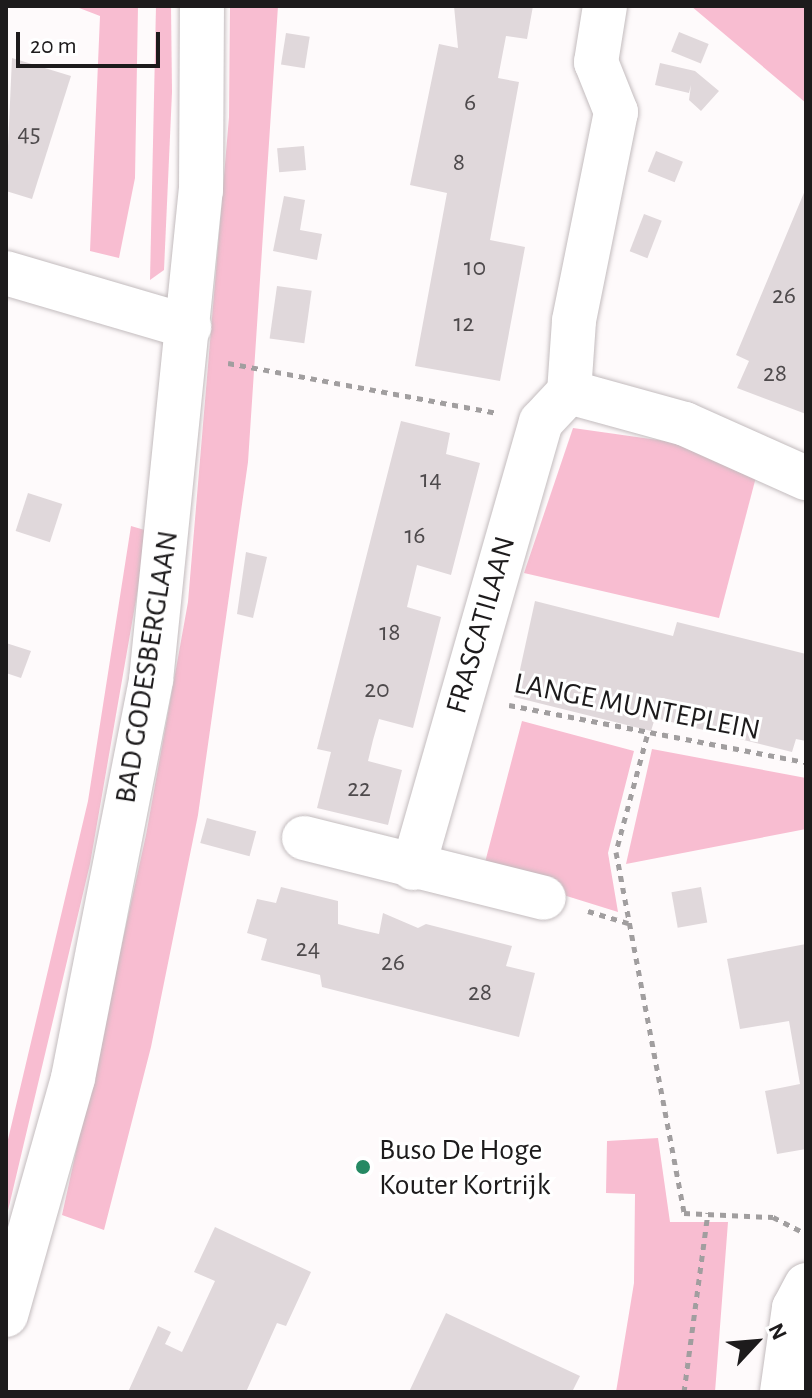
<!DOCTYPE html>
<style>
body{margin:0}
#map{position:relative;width:812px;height:1398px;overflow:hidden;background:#fefafb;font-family:"Alegreya Sans",sans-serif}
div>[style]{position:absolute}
.green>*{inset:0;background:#f8bdd1}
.building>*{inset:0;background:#e0d8db;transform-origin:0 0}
.path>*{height:5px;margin-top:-2.5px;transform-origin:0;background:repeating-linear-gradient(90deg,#a19e9f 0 6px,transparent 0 12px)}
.roads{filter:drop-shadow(0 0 2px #c3bcbe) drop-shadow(0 0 2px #c3bcbe)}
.minor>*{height:44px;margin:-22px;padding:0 22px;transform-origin:22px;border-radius:22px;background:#fff}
.tertiary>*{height:44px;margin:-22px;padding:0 22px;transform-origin:22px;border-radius:22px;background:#fff}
.dots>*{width:22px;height:22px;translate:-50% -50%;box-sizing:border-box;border:4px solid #fff;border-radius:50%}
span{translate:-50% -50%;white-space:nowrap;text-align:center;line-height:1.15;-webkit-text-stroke:6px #fff;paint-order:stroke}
.number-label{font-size:26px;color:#4e4a4c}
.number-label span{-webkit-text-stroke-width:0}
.street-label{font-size:30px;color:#1d1b1c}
.poi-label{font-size:30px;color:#1d1b1c}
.left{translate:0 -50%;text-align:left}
.frame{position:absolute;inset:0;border:8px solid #1d1b1c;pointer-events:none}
.north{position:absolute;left:716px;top:1302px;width:80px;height:80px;-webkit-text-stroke:6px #fff;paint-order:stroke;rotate:64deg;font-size:22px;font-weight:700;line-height:32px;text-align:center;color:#1d1b1c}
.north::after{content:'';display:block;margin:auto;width:28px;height:36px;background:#1d1b1c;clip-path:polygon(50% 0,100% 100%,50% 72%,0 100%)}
.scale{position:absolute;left:16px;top:32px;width:144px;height:36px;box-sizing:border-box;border:4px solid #1d1b1c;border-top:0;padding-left:10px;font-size:24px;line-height:28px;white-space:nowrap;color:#1d1b1c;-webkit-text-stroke:6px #fff;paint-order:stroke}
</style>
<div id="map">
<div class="green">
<i style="clip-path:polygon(74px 6px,138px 6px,135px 178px,119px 258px,90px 251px,100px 16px)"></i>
<i style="clip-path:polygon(156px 6px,171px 6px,172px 92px,164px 270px,150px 280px)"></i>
<i style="clip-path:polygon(230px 6px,278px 6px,248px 462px,198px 815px,151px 1047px,104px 1230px,62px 1215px,146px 835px,188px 602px,229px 117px)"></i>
<i style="clip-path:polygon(691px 6px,806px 6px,806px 103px)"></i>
<i style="clip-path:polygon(573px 428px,672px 442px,756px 477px,719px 618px,524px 573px)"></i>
<i style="clip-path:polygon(131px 526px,148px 531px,90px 864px,6px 1219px,6px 1148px,88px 801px)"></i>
<i style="clip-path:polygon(522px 721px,634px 751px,608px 853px,618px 912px,483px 870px)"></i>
<i style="clip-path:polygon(652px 749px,806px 778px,806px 829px,626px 864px)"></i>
<i style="clip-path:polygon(658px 1138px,670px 1222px,728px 1222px,715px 1392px,616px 1392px,634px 1283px,635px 1194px,606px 1193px,607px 1141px)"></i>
</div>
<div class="building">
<i style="clip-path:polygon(454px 6px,533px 6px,527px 39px,506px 36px,498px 78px,519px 82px,490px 240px,525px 247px,500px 381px,415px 366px,447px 193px,410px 185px,439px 44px,458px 48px)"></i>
<i style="left:679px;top:32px;width:32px;height:21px;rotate:22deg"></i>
<i style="left:286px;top:33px;width:24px;height:32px;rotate:9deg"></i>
<i style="clip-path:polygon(12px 58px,71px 76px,32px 199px,6px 191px)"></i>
<i style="clip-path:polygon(660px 63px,695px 71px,719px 91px,701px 111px,689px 100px,691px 85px,689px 93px,655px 85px)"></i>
<i style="left:304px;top:146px;width:24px;height:27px;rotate:85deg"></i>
<i style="left:656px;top:151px;width:29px;height:22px;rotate:22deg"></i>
<i style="clip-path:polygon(806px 188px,806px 414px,737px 388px,749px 361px,736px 355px)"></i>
<i style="clip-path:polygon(284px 196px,305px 200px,300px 230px,322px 234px,317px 260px,273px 251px)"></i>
<i style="left:644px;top:214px;width:19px;height:40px;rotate:21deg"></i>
<i style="left:277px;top:286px;width:35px;height:53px;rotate:8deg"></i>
<i style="clip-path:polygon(401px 421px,450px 433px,446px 454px,480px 463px,451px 575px,417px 565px,407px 607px,441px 617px,413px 728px,379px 719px,373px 740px,368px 761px,402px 770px,388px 825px,317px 808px,331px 752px,317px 749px)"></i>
<i style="left:28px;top:493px;width:36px;height:40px;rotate:18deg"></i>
<i style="clip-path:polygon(246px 552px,267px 557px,253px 618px,237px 614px)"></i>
<i style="clip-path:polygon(535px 601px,673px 636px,677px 622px,806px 654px,806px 741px,796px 739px,792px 752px,655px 718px,651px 731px,514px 697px)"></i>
<i style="clip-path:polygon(6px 643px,31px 651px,21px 678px,6px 673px)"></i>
<i style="left:207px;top:818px;width:51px;height:26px;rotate:15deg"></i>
<i style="clip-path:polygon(281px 887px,338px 901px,338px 924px,357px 929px,379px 934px,383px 913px,418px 928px,426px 924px,512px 946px,506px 966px,535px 973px,519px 1037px,322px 987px,320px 975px,261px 960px,267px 939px,247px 933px,257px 899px,276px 903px)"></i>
<i style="left:701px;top:887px;width:36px;height:30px;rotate:80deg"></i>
<i style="clip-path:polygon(806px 944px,806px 1149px,777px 1154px,765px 1091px,800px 1084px,789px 1021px,740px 1029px,727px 959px)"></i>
<i style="clip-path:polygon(215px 1227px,311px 1272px,286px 1326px,277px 1323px,246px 1392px,128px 1392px,158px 1326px,171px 1332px,165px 1344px,182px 1352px,215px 1281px,194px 1272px)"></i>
<i style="clip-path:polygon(446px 1313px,580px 1376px,572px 1392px,409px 1392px)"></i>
</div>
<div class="path">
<i style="left:228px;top:363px;width:274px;rotate:10.5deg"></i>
<i style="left:509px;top:705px;width:302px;rotate:10.9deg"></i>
<i style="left:647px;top:736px;width:120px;rotate:105deg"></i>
<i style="left:616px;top:852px;width:367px;rotate:79.3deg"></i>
<i style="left:684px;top:1213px;width:89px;rotate:2.6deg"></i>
<i style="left:773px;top:1217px;width:37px;rotate:27deg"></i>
<i style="left:588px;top:911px;width:42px;rotate:16.7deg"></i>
<i style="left:684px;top:1392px;width:181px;rotate:-82.4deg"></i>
</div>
<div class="roads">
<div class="minor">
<i style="left:605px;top:6px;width:57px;rotate:99.1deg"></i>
<i style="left:596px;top:62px;width:54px;rotate:68.2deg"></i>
<i style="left:616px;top:112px;width:213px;rotate:101.4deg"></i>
<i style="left:574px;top:321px;width:71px;rotate:94deg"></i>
<i style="left:569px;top:392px;width:120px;rotate:15.4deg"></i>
<i style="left:685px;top:424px;width:133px;rotate:24.1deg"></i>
<i style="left:6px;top:273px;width:191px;rotate:16.4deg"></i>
<i style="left:304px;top:838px;width:247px;rotate:14deg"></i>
<i style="left:413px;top:868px;width:464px;rotate:-74deg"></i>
<i style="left:541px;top:422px;width:41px;rotate:-47deg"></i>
<i style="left:782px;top:1392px;width:85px;rotate:-81.9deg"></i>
<i style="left:794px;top:1308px;width:26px;rotate:-62deg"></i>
</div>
<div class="tertiary">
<i style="left:6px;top:1315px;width:246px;rotate:-74.2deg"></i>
<i style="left:73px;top:1078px;width:406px;rotate:-78.9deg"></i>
<i style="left:151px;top:680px;width:492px;rotate:-84.2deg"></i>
<i style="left:201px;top:191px;width:185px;rotate:-89.7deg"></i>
</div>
</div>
<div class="dots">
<i style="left:363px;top:1167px;background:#268963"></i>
</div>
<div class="number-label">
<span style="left:470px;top:103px">6</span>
<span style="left:29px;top:134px">45</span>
<span style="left:459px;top:163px">8</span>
<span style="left:475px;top:268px">10</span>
<span style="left:784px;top:296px">26</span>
<span style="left:464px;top:324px">12</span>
<span style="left:775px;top:374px">28</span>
<span style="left:431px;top:480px">14</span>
<span style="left:415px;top:536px">16</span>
<span style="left:390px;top:633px">18</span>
<span style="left:377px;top:690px">20</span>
<span style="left:359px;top:789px">22</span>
<span style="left:308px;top:949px">24</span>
<span style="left:393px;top:963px">26</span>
<span style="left:480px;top:993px">28</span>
</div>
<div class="street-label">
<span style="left:481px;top:625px;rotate:-74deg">FRASCATILAAN</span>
<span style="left:147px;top:667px;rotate:-81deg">BAD GODESBERGLAAN</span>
<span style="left:637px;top:707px;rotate:11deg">LANGE MUNTEPLEIN</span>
</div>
<div class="poi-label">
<span class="left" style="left:379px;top:1167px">Buso De Hoge<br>Kouter Kortrijk</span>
</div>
<div class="frame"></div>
<div class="north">N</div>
<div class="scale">20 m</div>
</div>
